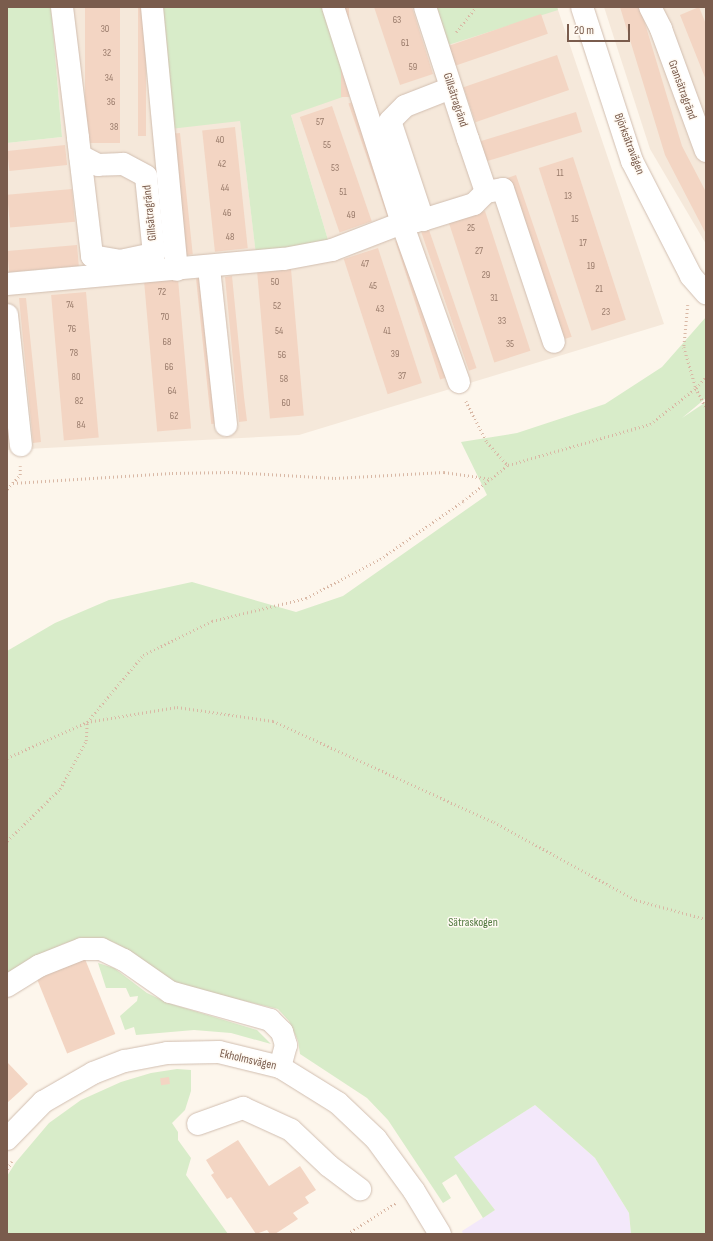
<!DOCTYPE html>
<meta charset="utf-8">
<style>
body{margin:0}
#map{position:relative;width:713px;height:1241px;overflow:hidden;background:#fdf6ec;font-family:"Sofia Sans Condensed",sans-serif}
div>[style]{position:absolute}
.residential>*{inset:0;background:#f5e8da}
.education>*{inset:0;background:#f3e8fa}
.green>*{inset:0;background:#d8ecc9}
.building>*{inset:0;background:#f3d5c3;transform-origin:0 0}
.path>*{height:2.5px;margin-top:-1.25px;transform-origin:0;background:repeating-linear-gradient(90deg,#d9b8a5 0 1px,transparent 0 4px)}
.roads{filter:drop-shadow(0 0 1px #d1beb0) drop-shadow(0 0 1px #d1beb0)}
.minor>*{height:22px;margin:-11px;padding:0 11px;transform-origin:11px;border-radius:11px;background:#fff}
span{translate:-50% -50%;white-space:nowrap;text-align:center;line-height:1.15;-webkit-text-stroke:3px #fffaf3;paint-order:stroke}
.number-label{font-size:10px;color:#987a6a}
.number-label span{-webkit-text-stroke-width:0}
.street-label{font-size:12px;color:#7a5c4d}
.park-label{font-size:12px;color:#537a41}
.frame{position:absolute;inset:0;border:8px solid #7a5c4d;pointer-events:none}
.scale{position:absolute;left:567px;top:24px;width:63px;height:18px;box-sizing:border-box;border:2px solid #7a5c4d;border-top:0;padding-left:5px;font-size:12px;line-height:14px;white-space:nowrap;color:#7a5c4d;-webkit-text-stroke:3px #fffaf3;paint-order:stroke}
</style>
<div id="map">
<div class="residential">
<i style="clip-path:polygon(51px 7px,159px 7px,240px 120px,256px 254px,328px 240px,291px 115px,325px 7px,557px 7px,664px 324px,299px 435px,7px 450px,7px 143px,62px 137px)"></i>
<i style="clip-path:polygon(604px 7px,706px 7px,706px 244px,650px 149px)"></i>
</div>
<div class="education">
<i style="clip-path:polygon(535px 1105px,595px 1158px,629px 1213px,631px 1234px,463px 1234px,462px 1231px,495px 1210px,453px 1157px)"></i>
</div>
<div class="green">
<i style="clip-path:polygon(7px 7px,51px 7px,62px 137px,7px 143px)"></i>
<i style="clip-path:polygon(159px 7px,325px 7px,354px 93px,291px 115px,328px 240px,256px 255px,240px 121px,170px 129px)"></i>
<i style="clip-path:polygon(437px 7px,557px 7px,558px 10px,448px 45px)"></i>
<i style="clip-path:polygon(706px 317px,706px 398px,682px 418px,706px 402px,706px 1234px,631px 1234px,629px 1213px,595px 1158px,535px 1105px,454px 1157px,495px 1210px,483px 1218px,456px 1174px,442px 1183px,451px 1198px,443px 1203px,388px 1120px,367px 1098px,300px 1054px,298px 1041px,289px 1021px,278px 1009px,173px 984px,131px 952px,113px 942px,84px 938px,63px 944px,7px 975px,7px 651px,55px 623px,109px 600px,192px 582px,296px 612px,343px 596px,487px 495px,461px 442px,517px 433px,605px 404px,662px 367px)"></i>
<i style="clip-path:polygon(98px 963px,114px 968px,147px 993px,168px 1003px,257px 1030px,271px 1044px,231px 1033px,194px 1030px,136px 1035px,134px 1027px,125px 1030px,120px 1016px,137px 1001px,138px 996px,130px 997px,126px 988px,106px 988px)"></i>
<i style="clip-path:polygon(177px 1069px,191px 1070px,191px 1091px,185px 1110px,172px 1123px,178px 1132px,178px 1140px,191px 1158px,186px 1175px,228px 1234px,7px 1234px,7px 1176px,16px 1162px,49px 1123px,81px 1100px,121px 1082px,151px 1073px)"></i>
</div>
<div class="building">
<i style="left:85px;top:7px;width:35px;height:136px"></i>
<i style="left:138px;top:7px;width:8px;height:129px"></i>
<i style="left:341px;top:7px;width:8px;height:90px"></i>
<i style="clip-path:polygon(374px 7px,412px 7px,433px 74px,400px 85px)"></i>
<i style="clip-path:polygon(620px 7px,640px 7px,682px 146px,706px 192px,706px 234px,665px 155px)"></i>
<i style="clip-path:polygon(699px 7px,706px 24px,706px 80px,680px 15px)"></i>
<i style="left:541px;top:14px;width:21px;height:98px;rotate:71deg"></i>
<i style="left:557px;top:55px;width:37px;height:99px;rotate:71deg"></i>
<i style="left:356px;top:101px;width:120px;height:8px;rotate:71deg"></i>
<i style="left:332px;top:106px;width:122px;height:34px;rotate:71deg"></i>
<i style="left:576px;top:112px;width:21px;height:100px;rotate:73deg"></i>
<i style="left:235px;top:127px;width:122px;height:33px;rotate:84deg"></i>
<i style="left:180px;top:133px;width:122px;height:8px;rotate:84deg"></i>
<i style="left:65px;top:145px;width:20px;height:58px;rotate:84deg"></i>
<i style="left:573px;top:157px;width:171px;height:36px;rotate:72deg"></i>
<i style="left:516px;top:175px;width:171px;height:9px;rotate:71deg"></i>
<i style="left:72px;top:189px;width:33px;height:65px;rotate:85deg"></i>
<i style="left:485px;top:211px;width:147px;height:38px;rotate:72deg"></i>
<i style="left:429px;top:230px;width:146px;height:8px;rotate:71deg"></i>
<i style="left:403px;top:239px;width:145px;height:8px;rotate:72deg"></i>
<i style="left:77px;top:245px;width:21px;height:70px;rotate:85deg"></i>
<i style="left:378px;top:248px;width:142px;height:36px;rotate:72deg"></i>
<i style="left:291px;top:269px;width:147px;height:34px;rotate:85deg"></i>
<i style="clip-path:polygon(232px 276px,244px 397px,247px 421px,239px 422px,225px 277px)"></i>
<i style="left:204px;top:278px;width:146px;height:8px;rotate:84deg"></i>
<i style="left:178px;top:279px;width:150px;height:34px;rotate:85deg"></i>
<i style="left:86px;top:292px;width:146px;height:35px;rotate:85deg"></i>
<i style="clip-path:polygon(19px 298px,26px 298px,41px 442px,33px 443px)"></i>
<i style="left:85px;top:959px;width:81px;height:52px;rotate:68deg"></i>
<i style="clip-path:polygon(7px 1062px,28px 1084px,7px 1103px)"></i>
<i style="left:169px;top:1077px;width:7px;height:9px;rotate:82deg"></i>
<i style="clip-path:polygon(238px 1140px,269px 1186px,300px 1166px,316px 1190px,305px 1197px,309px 1203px,293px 1213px,298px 1219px,275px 1234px,270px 1234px,267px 1230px,256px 1234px,231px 1197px,227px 1199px,211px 1175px,214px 1173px,206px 1160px)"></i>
</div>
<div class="path">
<i style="left:456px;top:32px;width:32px;rotate:-51deg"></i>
<i style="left:688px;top:305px;width:42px;rotate:95.4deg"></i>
<i style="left:684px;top:347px;width:43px;rotate:73.7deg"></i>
<i style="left:696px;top:388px;width:22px;rotate:63deg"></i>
<i style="left:466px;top:401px;width:46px;rotate:62.9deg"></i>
<i style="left:487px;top:442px;width:31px;rotate:48deg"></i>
<i style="left:13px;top:483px;width:159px;rotate:-3.6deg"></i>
<i style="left:172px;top:473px;width:60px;rotate:-1deg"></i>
<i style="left:232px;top:472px;width:103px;rotate:3.3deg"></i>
<i style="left:335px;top:478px;width:109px;rotate:-3.2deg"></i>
<i style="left:444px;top:472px;width:48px;rotate:8.5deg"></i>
<i style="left:7px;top:489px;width:19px;rotate:-47deg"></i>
<i style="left:20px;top:475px;width:9px;rotate:-90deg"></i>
<i style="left:7px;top:758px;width:88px;rotate:-24.2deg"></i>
<i style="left:87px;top:722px;width:91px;rotate:-9.5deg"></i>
<i style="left:177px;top:707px;width:97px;rotate:8.3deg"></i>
<i style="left:273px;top:721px;width:243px;rotate:24.6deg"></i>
<i style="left:494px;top:822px;width:162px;rotate:28.8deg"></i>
<i style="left:636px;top:900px;width:73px;rotate:15.2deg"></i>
<i style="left:7px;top:841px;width:74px;rotate:-44.5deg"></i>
<i style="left:60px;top:789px;width:55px;rotate:-61.6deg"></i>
<i style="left:86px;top:741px;width:19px;rotate:-87deg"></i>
<i style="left:87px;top:722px;width:87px;rotate:-50.1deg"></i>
<i style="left:143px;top:655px;width:77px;rotate:-26.2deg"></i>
<i style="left:212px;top:621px;width:97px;rotate:-13.7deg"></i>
<i style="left:306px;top:598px;width:84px;rotate:-27.8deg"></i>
<i style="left:380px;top:559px;width:101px;rotate:-34.9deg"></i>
<i style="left:463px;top:501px;width:58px;rotate:-38.7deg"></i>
<i style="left:508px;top:465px;width:148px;rotate:-16.1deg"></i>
<i style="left:650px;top:424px;width:58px;rotate:-38deg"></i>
<i style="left:696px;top:388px;width:15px;rotate:-48deg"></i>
<i style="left:7px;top:1169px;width:9px;rotate:-58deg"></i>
<i style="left:347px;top:1234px;width:59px;rotate:-32.6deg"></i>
</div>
<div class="roads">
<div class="minor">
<i style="left:62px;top:7px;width:132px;rotate:83deg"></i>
<i style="left:78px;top:138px;width:119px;rotate:83.2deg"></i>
<i style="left:92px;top:256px;width:28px;rotate:10deg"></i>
<i style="left:120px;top:261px;width:35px;rotate:-12deg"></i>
<i style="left:154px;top:254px;width:78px;rotate:-95.9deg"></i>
<i style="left:146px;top:176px;width:26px;rotate:-152deg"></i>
<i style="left:123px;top:164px;width:25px;rotate:178deg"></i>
<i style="left:98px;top:165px;width:20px;rotate:-153deg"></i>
<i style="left:152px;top:7px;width:264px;rotate:84.6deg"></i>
<i style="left:425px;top:7px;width:139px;rotate:72deg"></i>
<i style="left:468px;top:139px;width:56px;rotate:71.2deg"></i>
<i style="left:486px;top:192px;width:17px;rotate:135deg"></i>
<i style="left:474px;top:204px;width:53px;rotate:162.6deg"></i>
<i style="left:423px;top:220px;width:104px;rotate:-108.4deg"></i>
<i style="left:390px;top:121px;width:21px;rotate:-45deg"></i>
<i style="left:405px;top:106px;width:49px;rotate:-21.4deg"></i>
<i style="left:582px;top:7px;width:162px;rotate:72deg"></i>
<i style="left:632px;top:161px;width:129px;rotate:62.8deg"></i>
<i style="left:691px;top:276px;width:23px;rotate:49deg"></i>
<i style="left:650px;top:7px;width:25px;rotate:63deg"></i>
<i style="left:661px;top:29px;width:130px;rotate:69.8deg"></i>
<i style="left:486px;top:192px;width:17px;rotate:-10deg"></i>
<i style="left:503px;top:189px;width:161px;rotate:71.6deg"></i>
<i style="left:417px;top:221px;width:15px;rotate:172deg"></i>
<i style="left:402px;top:223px;width:169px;rotate:70.3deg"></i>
<i style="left:209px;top:268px;width:158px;rotate:83.8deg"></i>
<i style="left:7px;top:284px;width:278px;rotate:-5.2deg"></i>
<i style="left:284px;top:259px;width:49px;rotate:-10.6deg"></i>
<i style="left:332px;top:250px;width:75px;rotate:-21.1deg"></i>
<i style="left:402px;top:223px;width:227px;rotate:-107.7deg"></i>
<i style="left:7px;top:315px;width:131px;rotate:83.9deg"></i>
<i style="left:7px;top:986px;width:38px;rotate:-32deg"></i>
<i style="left:39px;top:966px;width:46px;rotate:-21.6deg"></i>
<i style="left:82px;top:949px;width:19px"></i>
<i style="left:101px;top:949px;width:25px;rotate:26deg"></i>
<i style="left:124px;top:960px;width:56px;rotate:34.8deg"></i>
<i style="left:170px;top:992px;width:104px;rotate:15.6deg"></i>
<i style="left:270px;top:1020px;width:17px;rotate:45deg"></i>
<i style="left:282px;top:1032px;width:14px;rotate:73deg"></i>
<i style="left:286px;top:1045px;width:23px;rotate:105deg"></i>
<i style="left:198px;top:1124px;width:48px;rotate:-19.6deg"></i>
<i style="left:243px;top:1108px;width:53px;rotate:24.6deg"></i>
<i style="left:291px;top:1130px;width:52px;rotate:43.5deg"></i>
<i style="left:329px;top:1166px;width:39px;rotate:37deg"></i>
<i style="left:7px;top:1139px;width:52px;rotate:-45.8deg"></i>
<i style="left:43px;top:1102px;width:58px;rotate:-30.1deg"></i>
<i style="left:93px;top:1073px;width:34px;rotate:-21deg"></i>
<i style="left:125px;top:1061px;width:43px;rotate:-10.8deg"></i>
<i style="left:167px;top:1053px;width:52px;rotate:-1.1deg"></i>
<i style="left:219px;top:1052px;width:63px;rotate:13.8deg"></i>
<i style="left:280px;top:1067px;width:68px;rotate:31.8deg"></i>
<i style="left:338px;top:1103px;width:52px;rotate:43.5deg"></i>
<i style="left:376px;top:1139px;width:64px;rotate:53.8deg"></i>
<i style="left:414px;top:1191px;width:50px;rotate:58.8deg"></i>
</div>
</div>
<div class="number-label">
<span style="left:397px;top:21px">63</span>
<span style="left:105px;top:30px">30</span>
<span style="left:405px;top:44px">61</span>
<span style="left:107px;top:54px">32</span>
<span style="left:413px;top:68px">59</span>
<span style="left:109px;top:79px">34</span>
<span style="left:111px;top:103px">36</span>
<span style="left:320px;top:123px">57</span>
<span style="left:114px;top:128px">38</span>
<span style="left:220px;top:141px">40</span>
<span style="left:327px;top:146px">55</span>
<span style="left:222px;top:165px">42</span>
<span style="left:335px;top:169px">53</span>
<span style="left:560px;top:174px">11</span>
<span style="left:225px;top:189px">44</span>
<span style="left:343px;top:193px">51</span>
<span style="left:568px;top:197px">13</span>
<span style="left:227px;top:214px">46</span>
<span style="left:351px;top:216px">49</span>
<span style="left:575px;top:220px">15</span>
<span style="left:471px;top:229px">25</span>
<span style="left:230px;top:238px">48</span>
<span style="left:583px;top:244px">17</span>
<span style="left:479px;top:252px">27</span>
<span style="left:365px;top:265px">47</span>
<span style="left:591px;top:267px">19</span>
<span style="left:486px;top:276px">29</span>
<span style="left:275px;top:283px">50</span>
<span style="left:373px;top:287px">45</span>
<span style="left:599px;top:290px">21</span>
<span style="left:162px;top:293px">72</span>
<span style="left:494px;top:299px">31</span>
<span style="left:70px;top:306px">74</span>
<span style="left:277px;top:307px">52</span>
<span style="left:380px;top:310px">43</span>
<span style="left:606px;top:313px">23</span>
<span style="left:165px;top:318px">70</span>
<span style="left:502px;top:322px">33</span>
<span style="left:72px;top:330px">76</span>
<span style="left:279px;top:332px">54</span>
<span style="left:387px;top:332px">41</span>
<span style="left:167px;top:343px">68</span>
<span style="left:510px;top:345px">35</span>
<span style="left:74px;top:354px">78</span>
<span style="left:395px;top:355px">39</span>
<span style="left:282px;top:356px">56</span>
<span style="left:169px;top:368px">66</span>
<span style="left:402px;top:377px">37</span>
<span style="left:76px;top:378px">80</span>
<span style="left:284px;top:380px">58</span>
<span style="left:172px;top:392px">64</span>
<span style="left:79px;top:402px">82</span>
<span style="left:286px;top:404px">60</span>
<span style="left:174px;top:417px">62</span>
<span style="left:81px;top:426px">84</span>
</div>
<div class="street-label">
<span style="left:682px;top:90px;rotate:70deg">Gransätragränd</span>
<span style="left:455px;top:100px;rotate:72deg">Gillsätragränd</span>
<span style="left:629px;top:144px;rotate:69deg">Björksätravägen</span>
<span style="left:150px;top:213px;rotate:-96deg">Gillsätragränd</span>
<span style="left:248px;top:1060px;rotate:13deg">Ekholmsvägen</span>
</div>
<div class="park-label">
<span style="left:473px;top:923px">Sätraskogen</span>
</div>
<div class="frame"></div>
<div class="scale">20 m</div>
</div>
